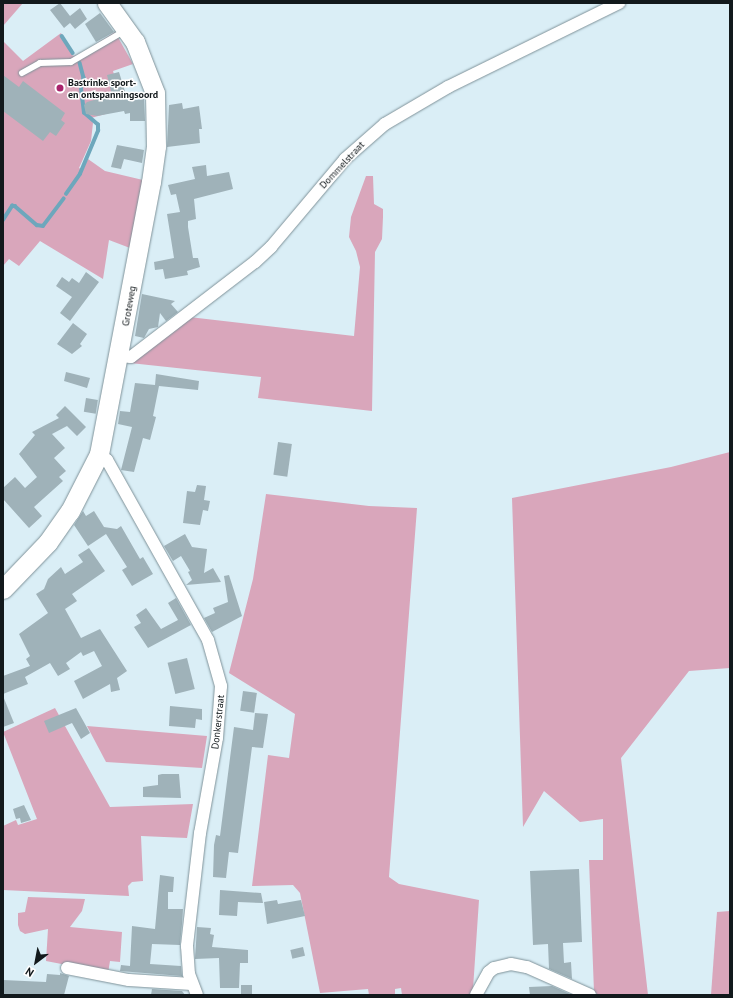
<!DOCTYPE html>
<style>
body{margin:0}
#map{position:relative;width:733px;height:998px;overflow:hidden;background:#daeef6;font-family:"PT Sans",sans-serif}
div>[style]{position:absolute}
.green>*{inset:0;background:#d9a6bb}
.stream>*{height:3.5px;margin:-1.75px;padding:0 1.75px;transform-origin:1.75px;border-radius:1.75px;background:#6da7bc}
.building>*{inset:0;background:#9fb2b9;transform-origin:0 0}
.roads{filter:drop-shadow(0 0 1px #7f9299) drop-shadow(0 0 1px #7f9299)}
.lane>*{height:6px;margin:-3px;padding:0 3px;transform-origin:3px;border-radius:3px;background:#fff}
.street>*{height:12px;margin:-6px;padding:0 6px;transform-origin:6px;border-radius:6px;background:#fff}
.primary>*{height:19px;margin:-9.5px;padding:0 9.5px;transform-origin:9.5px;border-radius:9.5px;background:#fff}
.dots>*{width:11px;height:11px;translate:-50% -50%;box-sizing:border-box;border:2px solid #fff;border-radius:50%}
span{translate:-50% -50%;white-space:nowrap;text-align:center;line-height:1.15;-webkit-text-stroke:3px #fff;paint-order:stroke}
.poi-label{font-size:10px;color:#12191c;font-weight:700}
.left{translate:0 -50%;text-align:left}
.street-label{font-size:10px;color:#12191c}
.frame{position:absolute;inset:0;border:4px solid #12191c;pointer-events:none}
.north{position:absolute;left:16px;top:942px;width:40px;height:40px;-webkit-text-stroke:3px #fff;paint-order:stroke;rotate:212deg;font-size:11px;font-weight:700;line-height:16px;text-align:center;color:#12191c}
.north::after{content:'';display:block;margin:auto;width:14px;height:18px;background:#12191c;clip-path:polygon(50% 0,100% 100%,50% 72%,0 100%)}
</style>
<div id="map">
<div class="green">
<i style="clip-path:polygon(3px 3px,23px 3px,3px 26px)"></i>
<i style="clip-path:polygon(115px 32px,133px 64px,113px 71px,124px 109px,91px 118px,93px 123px,91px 141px,79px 168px,83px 170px,88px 159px,105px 171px,143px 180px,130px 248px,109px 240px,103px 279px,40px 241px,19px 266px,9px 259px,3px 266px,3px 41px,23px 61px,61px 33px,73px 56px,78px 55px)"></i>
<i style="clip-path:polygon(366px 176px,373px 176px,374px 204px,383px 209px,383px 217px,382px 239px,375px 252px,372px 411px,258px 398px,261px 377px,130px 363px,189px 317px,354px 336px,360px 267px,356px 251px,349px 237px,351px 217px)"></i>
<i style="clip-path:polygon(730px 452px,730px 668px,689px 671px,621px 758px,648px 995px,599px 995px,594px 992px,589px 860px,603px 860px,603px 819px,580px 822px,544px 791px,523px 827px,512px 498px,671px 467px)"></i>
<i style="clip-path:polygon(266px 494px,369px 506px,417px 508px,389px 877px,399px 884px,479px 900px,473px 989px,471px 995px,402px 995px,401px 988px,395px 989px,395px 995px,369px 995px,368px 989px,320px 993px,300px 893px,293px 885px,252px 886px,268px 755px,289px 758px,295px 714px,229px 673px,253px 579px)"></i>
<i style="clip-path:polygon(55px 708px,110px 807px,193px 804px,187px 838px,141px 836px,143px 881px,132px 882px,128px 886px,129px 896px,3px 890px,3px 826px,16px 820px,18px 825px,37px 819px,3px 732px)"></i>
<i style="clip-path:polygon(87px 726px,207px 736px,202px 768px,106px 762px)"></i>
<i style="clip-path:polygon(28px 897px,85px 899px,82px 911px,70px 927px,122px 932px,120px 962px,110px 961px,108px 973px,46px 961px,48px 929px,25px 934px,20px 931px,18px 925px,18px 913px,25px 912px)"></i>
<i style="clip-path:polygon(730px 911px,730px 995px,711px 995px,717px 912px)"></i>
</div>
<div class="stream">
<i style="left:62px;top:36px;width:20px;rotate:57deg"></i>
<i style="left:80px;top:63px;width:16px;rotate:75deg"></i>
<i style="left:84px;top:78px;width:8px;rotate:104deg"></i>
<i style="left:66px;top:194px;width:24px;rotate:-55deg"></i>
<i style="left:80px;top:174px;width:47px;rotate:-67.3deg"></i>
<i style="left:98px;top:131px;width:6px;rotate:-90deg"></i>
<i style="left:98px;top:125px;width:18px;rotate:-139deg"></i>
<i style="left:84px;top:113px;width:24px;rotate:-97deg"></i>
<i style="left:3px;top:220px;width:17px;rotate:-57deg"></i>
<i style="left:12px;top:206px;width:3px"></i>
<i style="left:15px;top:206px;width:29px;rotate:41deg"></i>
<i style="left:37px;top:225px;width:6px;rotate:9deg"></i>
<i style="left:43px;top:226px;width:34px;rotate:-53deg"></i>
</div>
<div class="building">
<i style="clip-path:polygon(60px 3px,70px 16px,80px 8px,87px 19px,75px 29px,70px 23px,64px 28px,50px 10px)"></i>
<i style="clip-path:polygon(100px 13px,114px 32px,96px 42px,85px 24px)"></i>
<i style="clip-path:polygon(119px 72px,128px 101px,144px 99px,145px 121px,130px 121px,130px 113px,125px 114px,124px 111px,97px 116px,86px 114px,84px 105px,87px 102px,112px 95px,107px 75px)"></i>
<i style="clip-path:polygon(3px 75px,19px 87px,23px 81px,65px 113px,61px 120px,65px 123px,56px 136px,50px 132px,43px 141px,3px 111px)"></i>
<i style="clip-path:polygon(182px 103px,183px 109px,199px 106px,202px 129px,199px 129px,200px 143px,167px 147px,169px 105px)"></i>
<i style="clip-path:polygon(117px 145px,144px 150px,142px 163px,124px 159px,121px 169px,111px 167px)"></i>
<i style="clip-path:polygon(206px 165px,207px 176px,229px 172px,233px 189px,194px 199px,196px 219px,188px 221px,188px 227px,193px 258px,198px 258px,200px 267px,187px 271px,188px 275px,165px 279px,163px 269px,155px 270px,154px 262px,174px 258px,167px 214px,180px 212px,176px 194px,171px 195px,168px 185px,195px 179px,192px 167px)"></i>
<i style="clip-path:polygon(86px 272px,99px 282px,70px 321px,60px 313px,72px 297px,56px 286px,62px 277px,69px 282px,72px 278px,79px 283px)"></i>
<i style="clip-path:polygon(142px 294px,175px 301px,171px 304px,178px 312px,166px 321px,160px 313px,158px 327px,149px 329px,144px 338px,135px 336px)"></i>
<i style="clip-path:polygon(73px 323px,87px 334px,80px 344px,82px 346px,72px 354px,57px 344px)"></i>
<i style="clip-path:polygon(66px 372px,90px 378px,87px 388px,64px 381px)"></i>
<i style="clip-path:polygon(156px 374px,199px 381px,198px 390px,159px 386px,153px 416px,156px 417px,150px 440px,143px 438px,134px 472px,121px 470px,132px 427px,118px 424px,120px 411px,130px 412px,135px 383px,155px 385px)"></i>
<i style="left:86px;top:398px;width:12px;height:14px;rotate:9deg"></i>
<i style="clip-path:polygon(65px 406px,86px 427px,77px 436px,67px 426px,52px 434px,65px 448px,54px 458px,66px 471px,59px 477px,63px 481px,34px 507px,42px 516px,29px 528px,3px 499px,3px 488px,15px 477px,25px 488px,37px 477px,19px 454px,35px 435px,32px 432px,59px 418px,56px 415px)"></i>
<i style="left:278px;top:442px;width:14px;height:33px;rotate:8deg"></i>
<i style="clip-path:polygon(197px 485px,206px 486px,204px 500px,210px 501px,208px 511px,203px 510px,200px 525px,183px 523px,187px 491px,195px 492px)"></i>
<i style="clip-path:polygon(83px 511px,86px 516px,94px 511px,104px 527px,117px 529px,121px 526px,140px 559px,143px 557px,153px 574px,132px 586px,122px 570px,127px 567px,106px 534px,88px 546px,74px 525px)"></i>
<i style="clip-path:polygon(185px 534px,192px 547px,207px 549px,204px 573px,213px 568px,221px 582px,186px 585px,192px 580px,188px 572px,190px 571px,181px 556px,173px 561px,164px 546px)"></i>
<i style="clip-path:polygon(89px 548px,105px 571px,72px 594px,77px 601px,65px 609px,81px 638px,100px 629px,127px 671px,117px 678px,120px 690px,111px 692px,110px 684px,83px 699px,74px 681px,102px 666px,94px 651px,83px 656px,81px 652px,66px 663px,70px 669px,58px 676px,50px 663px,25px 677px,28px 684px,3px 694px,3px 676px,30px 666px,26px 659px,30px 656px,19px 634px,48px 613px,36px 594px,44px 589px,48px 579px,61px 567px,65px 574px,83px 562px,78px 555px)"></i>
<i style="clip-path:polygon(229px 575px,242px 616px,212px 632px,204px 618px,215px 613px,213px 608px,228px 602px,224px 576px)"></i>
<i style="clip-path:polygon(176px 598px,191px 625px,148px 648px,134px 627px,141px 623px,136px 615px,146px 608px,161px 629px,178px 620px,168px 603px)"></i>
<i style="left:187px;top:658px;width:32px;height:20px;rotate:76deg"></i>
<i style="left:243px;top:691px;width:14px;height:20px;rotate:8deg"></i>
<i style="clip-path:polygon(3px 696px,14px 723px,3px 727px)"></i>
<i style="clip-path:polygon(170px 706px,202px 709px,202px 720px,196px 719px,195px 728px,169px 726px)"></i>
<i style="clip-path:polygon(76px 708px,90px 733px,81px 739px,72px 723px,49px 733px,44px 721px)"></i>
<i style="clip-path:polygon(255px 713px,268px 714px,263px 748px,252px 747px,238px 853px,229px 852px,226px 878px,213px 877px,214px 845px,216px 835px,220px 836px,234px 727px,253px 730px)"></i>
<i style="clip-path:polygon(162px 774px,179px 774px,181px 798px,143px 797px,143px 787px,158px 785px,158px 775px)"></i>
<i style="clip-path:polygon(24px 805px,31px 820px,21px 823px,20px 818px,16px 819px,13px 809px)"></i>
<i style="clip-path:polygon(579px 869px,582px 942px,563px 943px,564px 963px,571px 962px,572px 979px,549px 969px,548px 944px,533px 945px,530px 871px)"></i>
<i style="clip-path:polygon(160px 875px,174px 877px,173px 892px,168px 892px,168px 909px,183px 909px,182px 924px,180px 945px,152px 944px,150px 964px,181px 966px,182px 976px,120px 971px,121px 965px,130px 966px,132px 926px,155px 929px)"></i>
<i style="clip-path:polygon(220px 890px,261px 893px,263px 903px,238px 902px,237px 916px,219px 915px)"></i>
<i style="clip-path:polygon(277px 900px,278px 904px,301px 900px,305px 916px,267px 924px,264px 902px)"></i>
<i style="clip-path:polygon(197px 927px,211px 928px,210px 934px,214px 935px,212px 947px,248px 950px,248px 963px,240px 963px,239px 988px,220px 988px,219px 958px,195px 959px)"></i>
<i style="left:303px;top:947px;width:9px;height:13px;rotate:77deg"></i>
<i style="clip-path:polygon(60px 973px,69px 976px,64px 995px,3px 995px,3px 980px,46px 982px,47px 974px,60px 975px)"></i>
<i style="left:252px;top:985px;width:9px;height:11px;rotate:90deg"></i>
<i style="clip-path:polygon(552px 986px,572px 995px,530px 995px,529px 987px)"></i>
<i style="clip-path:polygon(152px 989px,182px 991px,185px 995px,151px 995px)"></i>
</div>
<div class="roads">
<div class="lane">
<i style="left:22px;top:73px;width:21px;rotate:-29deg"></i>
<i style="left:40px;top:63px;width:31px;rotate:-2deg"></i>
<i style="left:71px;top:62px;width:61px;rotate:-30.3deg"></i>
</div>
<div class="street">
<i style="left:120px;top:356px;width:11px;rotate:5deg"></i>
<i style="left:131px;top:357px;width:156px;rotate:-37.5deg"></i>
<i style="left:255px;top:262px;width:22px;rotate:-43deg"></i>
<i style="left:271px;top:247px;width:115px;rotate:-49.9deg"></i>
<i style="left:345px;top:159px;width:53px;rotate:-41.2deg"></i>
<i style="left:385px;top:124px;width:73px;rotate:-30.4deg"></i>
<i style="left:448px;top:87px;width:191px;rotate:-26.2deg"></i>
<i style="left:99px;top:454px;width:10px;rotate:37deg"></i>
<i style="left:107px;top:460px;width:206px;rotate:60.7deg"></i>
<i style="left:208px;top:640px;width:48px;rotate:74.2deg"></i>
<i style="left:221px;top:686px;width:52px;rotate:94.4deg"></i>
<i style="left:217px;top:738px;width:97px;rotate:100.1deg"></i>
<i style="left:200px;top:833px;width:114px;rotate:96.6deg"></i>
<i style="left:187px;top:946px;width:28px;rotate:86deg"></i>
<i style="left:189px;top:974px;width:22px;rotate:69deg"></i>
<i style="left:67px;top:968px;width:63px;rotate:11deg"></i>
<i style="left:129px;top:980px;width:63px;rotate:3.6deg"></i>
<i style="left:476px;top:995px;width:26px;rotate:-61deg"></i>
<i style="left:489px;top:972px;width:6px;rotate:-39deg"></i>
<i style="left:494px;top:968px;width:17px;rotate:-13deg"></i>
<i style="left:511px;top:964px;width:16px;rotate:11deg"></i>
<i style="left:527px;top:967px;width:69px;rotate:24deg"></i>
</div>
<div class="primary">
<i style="left:3px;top:589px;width:65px;rotate:-46.2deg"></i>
<i style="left:48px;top:542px;width:38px;rotate:-55deg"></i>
<i style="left:70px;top:511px;width:64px;rotate:-63deg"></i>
<i style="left:99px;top:454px;width:277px;rotate:-79.2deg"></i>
<i style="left:151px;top:182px;width:36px;rotate:-82deg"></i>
<i style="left:156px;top:146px;width:53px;rotate:-91.1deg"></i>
<i style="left:155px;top:93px;width:55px;rotate:-111.4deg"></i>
<i style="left:135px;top:42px;width:48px;rotate:-125.7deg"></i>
</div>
</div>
<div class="dots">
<i style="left:60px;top:88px;background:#a9236c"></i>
</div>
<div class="poi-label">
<span class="left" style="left:68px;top:88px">Bastrinke sport-<br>en ontspanningsoord</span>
</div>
<div class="street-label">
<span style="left:342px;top:165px;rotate:-47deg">Dommelstraat</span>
<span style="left:129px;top:306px;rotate:-80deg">Groteweg</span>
<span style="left:218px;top:722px;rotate:-84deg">Donkerstraat</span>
</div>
<div class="frame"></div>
<div class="north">N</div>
</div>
